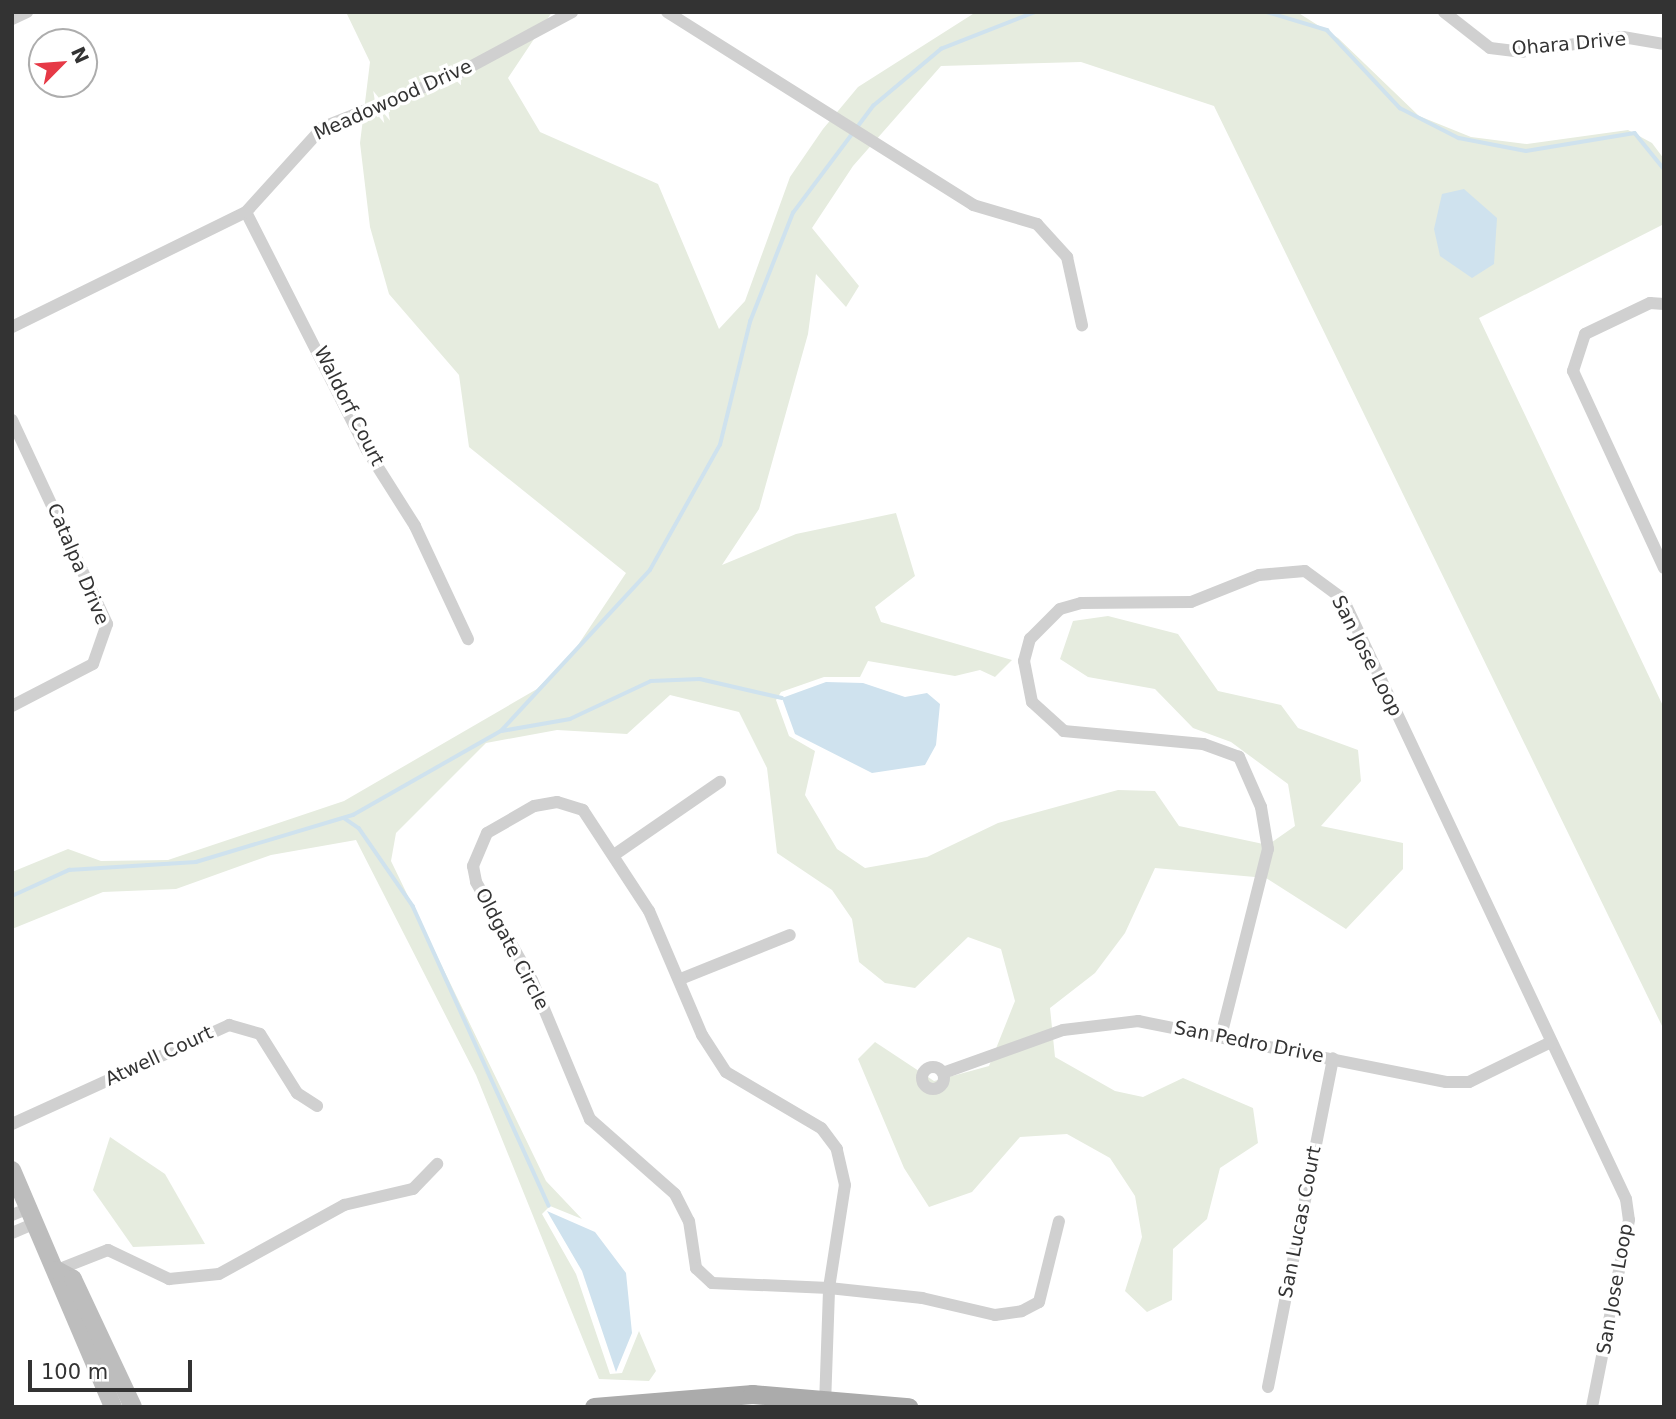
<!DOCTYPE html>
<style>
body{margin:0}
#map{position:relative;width:1676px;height:1419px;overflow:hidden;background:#fff;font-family:"DejaVu Sans",sans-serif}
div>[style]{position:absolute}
.green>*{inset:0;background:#e6ecdf}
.water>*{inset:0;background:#cfe2ee}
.stream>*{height:3.5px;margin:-1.75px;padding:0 1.75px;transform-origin:1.75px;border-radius:1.75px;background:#cfe2ee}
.street>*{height:12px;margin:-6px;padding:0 6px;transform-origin:6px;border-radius:6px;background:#d0d0d0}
.street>.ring{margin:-6px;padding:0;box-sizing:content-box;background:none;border:12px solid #d0d0d0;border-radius:50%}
.secondary>*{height:18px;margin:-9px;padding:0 9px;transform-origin:9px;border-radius:9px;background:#bdbdbd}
.primary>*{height:19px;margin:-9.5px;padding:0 9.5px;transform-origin:9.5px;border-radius:9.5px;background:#ababab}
span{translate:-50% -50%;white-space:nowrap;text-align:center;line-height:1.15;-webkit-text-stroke:7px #fff;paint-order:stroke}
.street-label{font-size:19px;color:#333}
.frame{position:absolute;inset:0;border:14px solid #333;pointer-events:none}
.north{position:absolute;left:28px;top:28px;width:70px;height:70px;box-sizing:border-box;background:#fff;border:2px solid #adadad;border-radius:50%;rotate:65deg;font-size:19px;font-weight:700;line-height:28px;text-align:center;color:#333}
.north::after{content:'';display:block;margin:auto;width:24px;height:32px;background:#e63946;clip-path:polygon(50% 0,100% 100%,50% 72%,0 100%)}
.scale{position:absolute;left:28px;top:1360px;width:164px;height:32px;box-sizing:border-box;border:4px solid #333;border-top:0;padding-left:9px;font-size:21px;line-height:24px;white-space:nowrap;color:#333;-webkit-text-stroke:5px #fff;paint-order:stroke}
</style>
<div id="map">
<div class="green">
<i style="clip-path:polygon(346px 12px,552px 12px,508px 78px,540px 132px,658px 184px,719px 329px,745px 301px,790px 177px,823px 129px,858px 87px,976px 12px,1297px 12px,1338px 38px,1419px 116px,1471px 137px,1527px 144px,1628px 130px,1652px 143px,1664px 159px,1664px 224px,1479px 318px,1664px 708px,1664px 1030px,1214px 106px,1081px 62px,941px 66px,853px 166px,812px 228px,859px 286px,846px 307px,816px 274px,808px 334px,759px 509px,722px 565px,796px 534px,896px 513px,915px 576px,875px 607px,881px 622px,1012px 660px,995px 677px,980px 670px,955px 676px,868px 661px,860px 677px,824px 677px,781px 692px,776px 700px,789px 736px,815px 751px,805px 795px,837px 849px,865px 868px,927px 857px,998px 823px,1118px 790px,1155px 791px,1179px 826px,1268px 845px,1295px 826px,1288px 784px,1231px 742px,1193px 728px,1155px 689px,1088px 677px,1060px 659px,1073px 621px,1108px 616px,1178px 634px,1218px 691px,1281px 705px,1298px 728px,1358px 750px,1361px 781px,1321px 826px,1403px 843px,1403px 869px,1346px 929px,1266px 878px,1155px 868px,1125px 933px,1095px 973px,1050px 1008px,1055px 1057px,1115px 1091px,1143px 1097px,1183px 1078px,1253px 1108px,1258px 1143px,1220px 1168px,1207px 1219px,1173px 1249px,1172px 1300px,1147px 1312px,1125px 1291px,1142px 1237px,1135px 1196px,1110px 1158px,1067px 1134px,1020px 1137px,972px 1192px,929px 1207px,904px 1168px,858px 1059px,875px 1042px,934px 1081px,989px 1066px,1015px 1001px,1001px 949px,968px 937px,915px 988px,885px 983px,859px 962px,852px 919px,832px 890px,777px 853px,767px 768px,739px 712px,670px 695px,627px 734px,557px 730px,486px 743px,396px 833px,391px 861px,546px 1181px,582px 1219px,550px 1206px,542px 1214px,576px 1274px,610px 1374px,622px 1373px,639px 1331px,656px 1371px,649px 1381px,599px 1379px,476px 1075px,356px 840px,271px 855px,176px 889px,103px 892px,12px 929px,12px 872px,68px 849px,101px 861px,168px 860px,344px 801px,537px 689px,574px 651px,626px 573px,469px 447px,459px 375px,389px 294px,370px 227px,360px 143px,370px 62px)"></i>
<i style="clip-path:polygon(110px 1137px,165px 1174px,205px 1244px,133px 1247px,93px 1190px)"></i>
</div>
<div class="water">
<i style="clip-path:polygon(1464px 189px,1497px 218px,1494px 264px,1472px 278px,1440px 256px,1434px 229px,1442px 194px)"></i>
<i style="clip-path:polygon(826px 682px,863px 683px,905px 697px,927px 693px,940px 704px,936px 745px,925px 765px,872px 773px,795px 734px,782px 698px)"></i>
<i style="clip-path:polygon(547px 1211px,595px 1232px,626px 1273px,632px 1333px,616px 1372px,582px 1271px)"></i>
</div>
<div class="stream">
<i style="left:1267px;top:12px;width:63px;rotate:16.7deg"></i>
<i style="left:1327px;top:30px;width:107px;rotate:46.9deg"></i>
<i style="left:1400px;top:108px;width:66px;rotate:27deg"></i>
<i style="left:1459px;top:138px;width:68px;rotate:11deg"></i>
<i style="left:1526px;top:151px;width:110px;rotate:-9.4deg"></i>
<i style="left:1635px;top:133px;width:46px;rotate:51.1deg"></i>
<i style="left:502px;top:731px;width:69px;rotate:-10deg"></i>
<i style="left:570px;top:719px;width:89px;rotate:-25.1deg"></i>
<i style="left:651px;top:681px;width:49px;rotate:-2.3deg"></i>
<i style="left:700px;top:679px;width:84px;rotate:13deg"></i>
<i style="left:344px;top:818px;width:18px;rotate:34deg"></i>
<i style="left:359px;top:828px;width:95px;rotate:55.3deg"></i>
<i style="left:413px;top:906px;width:329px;rotate:65.6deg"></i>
<i style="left:12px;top:896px;width:63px;rotate:-24.5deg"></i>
<i style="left:69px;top:870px;width:127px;rotate:-3.6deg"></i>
<i style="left:196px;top:862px;width:164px;rotate:-16.7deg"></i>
<i style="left:353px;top:815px;width:170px;rotate:-29.6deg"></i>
<i style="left:501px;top:731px;width:219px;rotate:-47.2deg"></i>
<i style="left:650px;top:570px;width:143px;rotate:-60.8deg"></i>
<i style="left:720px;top:445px;width:127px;rotate:-76.3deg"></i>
<i style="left:750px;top:322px;width:117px;rotate:-68.5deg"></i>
<i style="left:793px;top:213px;width:134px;rotate:-53.2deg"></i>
<i style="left:873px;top:106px;width:89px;rotate:-40deg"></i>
<i style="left:941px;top:49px;width:101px;rotate:-21.5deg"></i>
</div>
<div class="street">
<i style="left:667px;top:12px;width:362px;rotate:32.2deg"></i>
<i style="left:973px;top:205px;width:67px;rotate:16.5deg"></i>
<i style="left:1037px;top:224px;width:45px;rotate:47.7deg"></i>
<i style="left:1067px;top:257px;width:70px;rotate:77.6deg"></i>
<i style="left:1444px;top:12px;width:58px;rotate:38deg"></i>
<i style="left:1490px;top:48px;width:31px;rotate:7deg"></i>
<i style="left:1521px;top:52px;width:103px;rotate:-8.4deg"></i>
<i style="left:1623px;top:37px;width:42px;rotate:9.7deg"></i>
<i style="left:12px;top:19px;width:17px;rotate:-25deg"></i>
<i style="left:246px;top:212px;width:267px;rotate:63.1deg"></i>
<i style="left:367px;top:450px;width:90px;rotate:57.7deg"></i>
<i style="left:415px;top:526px;width:125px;rotate:64.9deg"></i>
<i style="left:1664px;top:304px;width:14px;rotate:-176deg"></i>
<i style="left:1650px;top:303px;width:72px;rotate:154.5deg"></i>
<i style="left:1585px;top:334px;width:39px;rotate:108deg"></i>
<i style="left:1573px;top:371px;width:217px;rotate:65.2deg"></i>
<i style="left:12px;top:327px;width:261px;rotate:-26.2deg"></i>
<i style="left:246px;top:212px;width:115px;rotate:-47.8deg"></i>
<i style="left:323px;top:127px;width:144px;rotate:-21.6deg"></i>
<i style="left:457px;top:74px;width:131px;rotate:-28.3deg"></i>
<i style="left:12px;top:420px;width:225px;rotate:65deg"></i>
<i style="left:107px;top:624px;width:42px;rotate:109.3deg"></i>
<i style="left:93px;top:664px;width:91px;rotate:152.6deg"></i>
<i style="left:614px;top:855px;width:129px;rotate:-34.6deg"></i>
<i style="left:683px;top:978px;width:115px;rotate:-21.9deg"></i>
<i style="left:1221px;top:1036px;width:193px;rotate:-75.9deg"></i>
<i style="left:1268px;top:849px;width:43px;rotate:-99.5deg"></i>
<i style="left:1261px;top:807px;width:55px;rotate:-113.7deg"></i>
<i style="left:1239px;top:757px;width:38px;rotate:-160deg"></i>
<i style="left:1203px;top:744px;width:140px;rotate:-174.7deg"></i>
<i style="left:1064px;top:731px;width:43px;rotate:-137.8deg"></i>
<i style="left:1032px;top:702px;width:42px;rotate:-101deg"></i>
<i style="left:1024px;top:661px;width:23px;rotate:-75deg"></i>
<i style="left:1030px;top:639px;width:42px;rotate:-45deg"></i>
<i style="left:1060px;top:609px;width:22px;rotate:-16deg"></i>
<i style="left:1081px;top:603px;width:110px;rotate:-0.5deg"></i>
<i style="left:1191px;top:602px;width:73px;rotate:-21.7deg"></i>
<i style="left:1259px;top:575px;width:46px;rotate:-5deg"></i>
<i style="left:1305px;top:571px;width:47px;rotate:36.4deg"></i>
<i style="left:1343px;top:599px;width:663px;rotate:64.75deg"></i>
<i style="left:1626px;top:1199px;width:21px;rotate:82deg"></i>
<i style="left:1629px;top:1220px;width:191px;rotate:101.2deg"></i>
<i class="ring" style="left:922px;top:1067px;width:10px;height:10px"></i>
<i style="left:943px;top:1073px;width:127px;rotate:-19.7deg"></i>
<i style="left:1063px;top:1030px;width:76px;rotate:-6.8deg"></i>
<i style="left:1138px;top:1021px;width:314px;rotate:11.2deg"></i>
<i style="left:1446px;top:1082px;width:23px"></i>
<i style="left:1469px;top:1082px;width:91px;rotate:-26deg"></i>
<i style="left:12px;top:1124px;width:239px;rotate:-24.5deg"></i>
<i style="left:229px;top:1025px;width:32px;rotate:16deg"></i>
<i style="left:260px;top:1034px;width:70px;rotate:57.9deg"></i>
<i style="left:297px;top:1093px;width:24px;rotate:33deg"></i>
<i style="left:12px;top:1215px;width:18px;rotate:-22deg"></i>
<i style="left:12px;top:1233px;width:26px;rotate:-23deg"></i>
<i style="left:57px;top:1270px;width:55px;rotate:-21.4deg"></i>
<i style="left:108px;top:1250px;width:68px;rotate:25.4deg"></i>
<i style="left:169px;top:1279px;width:50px;rotate:-5.7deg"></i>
<i style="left:219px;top:1274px;width:143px;rotate:-28.9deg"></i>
<i style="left:344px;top:1205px;width:71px;rotate:-13.1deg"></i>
<i style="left:413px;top:1189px;width:35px;rotate:-46deg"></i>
<i style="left:1268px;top:1387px;width:335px;rotate:-78.8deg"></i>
<i style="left:825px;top:1405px;width:117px;rotate:-88deg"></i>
<i style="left:829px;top:1288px;width:104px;rotate:-81.2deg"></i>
<i style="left:845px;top:1185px;width:37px;rotate:-103deg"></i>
<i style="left:837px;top:1149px;width:26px;rotate:-127deg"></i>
<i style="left:821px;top:1128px;width:110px;rotate:-149.5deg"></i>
<i style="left:726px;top:1072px;width:44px;rotate:-123deg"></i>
<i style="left:702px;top:1035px;width:135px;rotate:-113.1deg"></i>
<i style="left:649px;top:911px;width:121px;rotate:-123.2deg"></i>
<i style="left:583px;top:810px;width:27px;rotate:-163deg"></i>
<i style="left:557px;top:802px;width:23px;rotate:170deg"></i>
<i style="left:534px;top:806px;width:54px;rotate:150.1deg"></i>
<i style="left:487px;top:833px;width:36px;rotate:113deg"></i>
<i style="left:473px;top:866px;width:16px;rotate:79deg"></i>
<i style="left:476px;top:882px;width:113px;rotate:60.3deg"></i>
<i style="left:532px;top:980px;width:151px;rotate:67.4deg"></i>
<i style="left:590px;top:1119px;width:113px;rotate:41.4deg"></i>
<i style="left:675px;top:1194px;width:30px;rotate:63deg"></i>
<i style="left:689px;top:1221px;width:48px;rotate:81.5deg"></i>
<i style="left:696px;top:1268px;width:22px;rotate:43deg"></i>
<i style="left:712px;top:1283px;width:117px;rotate:2.4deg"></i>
<i style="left:829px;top:1288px;width:94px;rotate:6.1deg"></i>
<i style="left:922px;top:1298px;width:75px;rotate:13.1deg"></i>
<i style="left:995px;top:1315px;width:27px;rotate:-8deg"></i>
<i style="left:1022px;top:1311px;width:19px;rotate:-28deg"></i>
<i style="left:1039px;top:1302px;width:83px;rotate:-76.1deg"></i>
</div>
<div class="secondary">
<i style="left:12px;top:1170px;width:258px;rotate:66.9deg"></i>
<i style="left:57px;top:1270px;width:18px;rotate:29deg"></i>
<i style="left:73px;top:1279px;width:141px;rotate:64.9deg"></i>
</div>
<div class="primary">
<i style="left:594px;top:1407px;width:159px;rotate:-4.7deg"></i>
<i style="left:752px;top:1394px;width:157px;rotate:4.8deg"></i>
</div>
<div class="street-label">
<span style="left:1569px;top:44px;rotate:-5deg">Ohara Drive</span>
<span style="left:393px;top:100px;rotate:-24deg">Meadowood Drive</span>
<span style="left:349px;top:406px;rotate:63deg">Waldorf Court</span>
<span style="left:78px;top:564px;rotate:67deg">Catalpa Drive</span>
<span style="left:1367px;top:656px;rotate:63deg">San Jose Loop</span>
<span style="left:512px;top:949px;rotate:62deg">Oldgate Circle</span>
<span style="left:1249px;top:1042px;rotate:11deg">San Pedro Drive</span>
<span style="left:159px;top:1056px;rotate:-25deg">Atwell Court</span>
<span style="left:1300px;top:1222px;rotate:-79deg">San Lucas Court</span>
<span style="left:1615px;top:1289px;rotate:-80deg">San Jose Loop</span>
</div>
<div class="frame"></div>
<div class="north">N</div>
<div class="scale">100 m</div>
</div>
